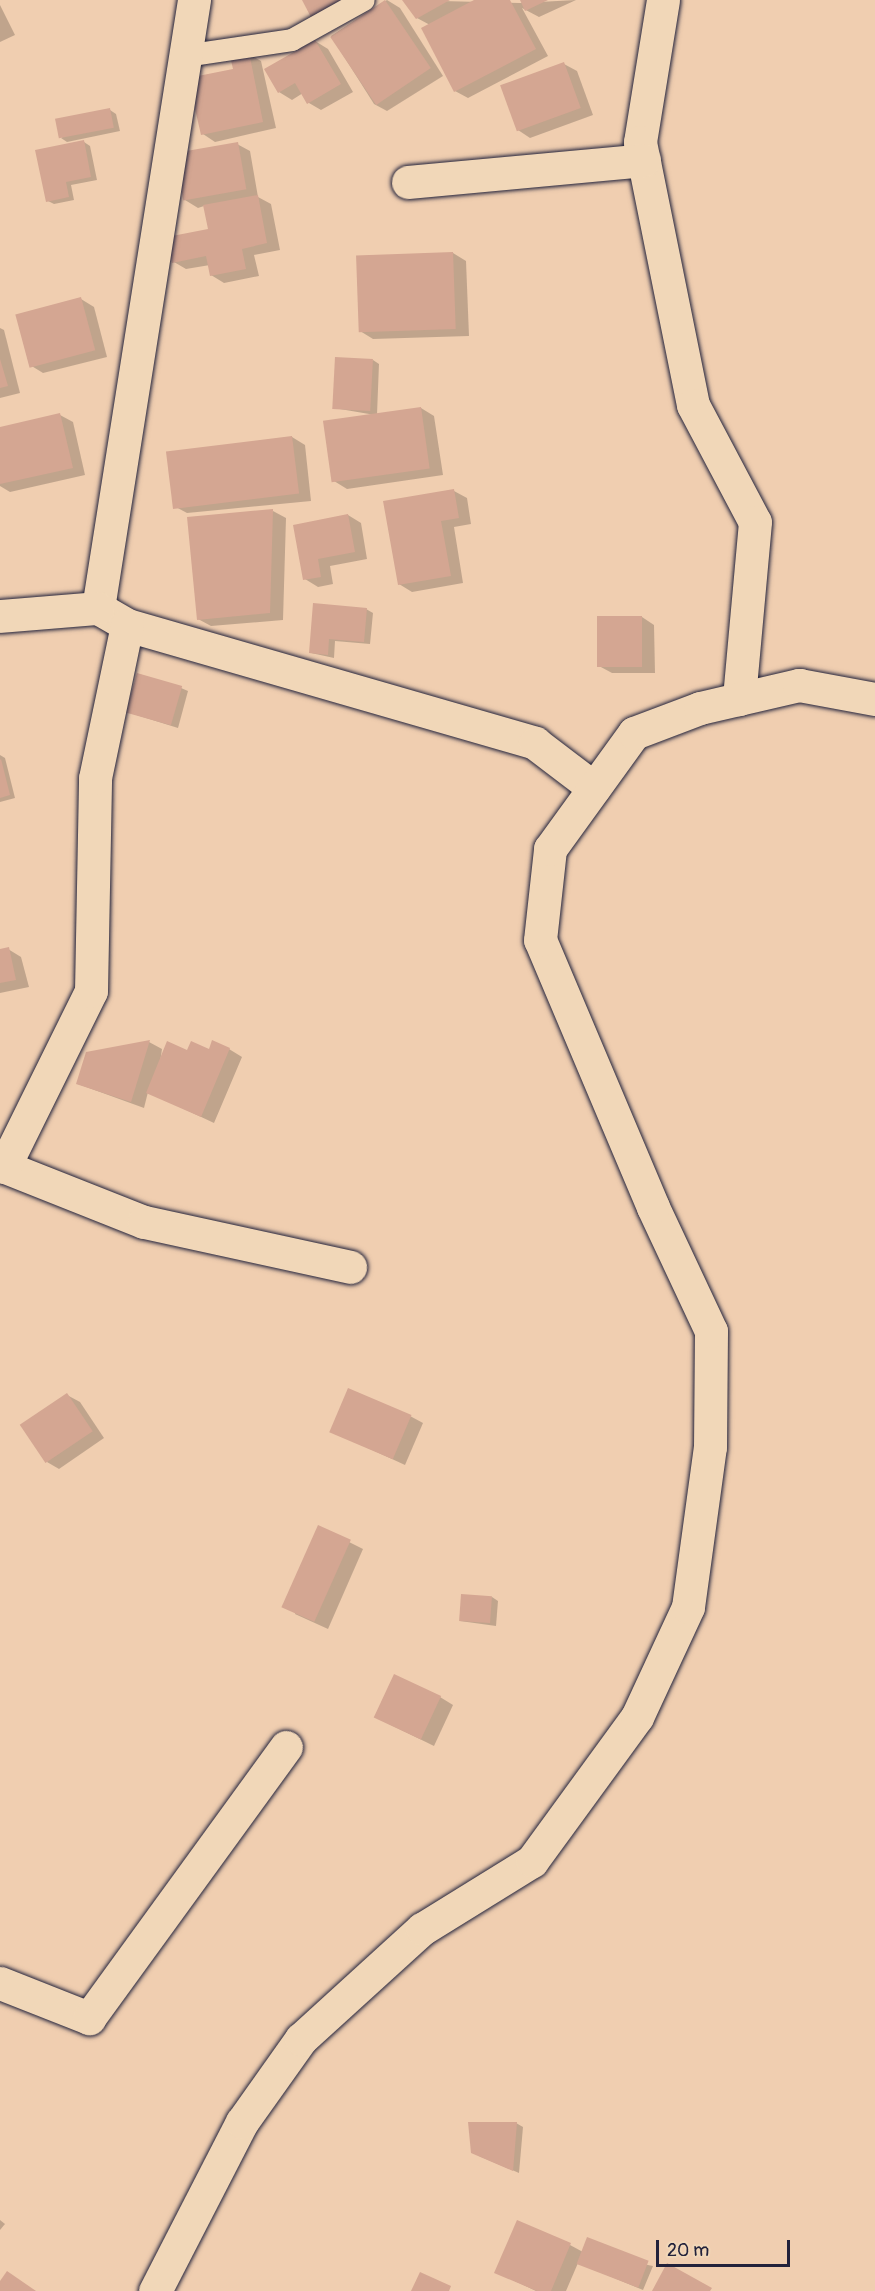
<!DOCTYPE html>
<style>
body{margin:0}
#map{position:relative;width:875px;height:2291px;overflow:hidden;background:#f0ceb0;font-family:Pangolin,sans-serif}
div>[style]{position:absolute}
.shadow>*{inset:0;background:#0003}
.building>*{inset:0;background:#d4a692;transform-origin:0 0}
.roads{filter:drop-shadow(0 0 2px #22223b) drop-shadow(0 0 2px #22223b)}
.lane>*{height:22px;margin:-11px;padding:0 11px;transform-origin:11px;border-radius:11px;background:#f1d7b8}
.street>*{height:33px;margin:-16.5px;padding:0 16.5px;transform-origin:16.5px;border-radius:16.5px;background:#f1d7b8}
span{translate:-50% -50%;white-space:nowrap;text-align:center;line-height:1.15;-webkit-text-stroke:4.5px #f1d7b8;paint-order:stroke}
.scale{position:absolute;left:656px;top:2240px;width:134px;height:27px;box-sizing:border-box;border:3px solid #22223b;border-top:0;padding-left:8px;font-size:18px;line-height:21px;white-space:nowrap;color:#22223b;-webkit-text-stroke:4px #f1d7b8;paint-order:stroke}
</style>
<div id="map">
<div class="shadow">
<i style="clip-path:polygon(387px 0,400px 8px,443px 76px,387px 111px,374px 104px,331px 36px)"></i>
<i style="clip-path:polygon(403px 0,520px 3px,576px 0,539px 17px,522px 8px,548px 56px,468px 98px,455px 91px,430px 25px,417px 18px)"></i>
<i style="clip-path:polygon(0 5px,15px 35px,0 42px)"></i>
<i style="clip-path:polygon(315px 41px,328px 49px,353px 92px,321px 110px,309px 103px,303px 93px,292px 100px,279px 92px)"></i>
<i style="clip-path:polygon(249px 54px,261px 61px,276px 128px,215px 142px,203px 134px)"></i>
<i style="clip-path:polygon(564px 64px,577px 71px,593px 115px,530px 138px,518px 130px)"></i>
<i style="clip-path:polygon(110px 110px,116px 114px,120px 131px,67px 142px,61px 138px)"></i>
<i style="clip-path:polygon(84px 142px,90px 146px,97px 180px,71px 185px,74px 200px,54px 204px,48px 201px)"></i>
<i style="clip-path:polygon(237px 144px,250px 151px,258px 197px,271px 204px,280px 250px,254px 255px,259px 276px,224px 283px,211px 275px,210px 265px,186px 269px,174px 262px,209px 230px,204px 206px,198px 208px,185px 200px)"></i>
<i style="clip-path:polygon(453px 253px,466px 261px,469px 336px,373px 339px,360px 331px)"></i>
<i style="clip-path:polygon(81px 299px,94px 307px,107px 357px,43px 373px,30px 365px)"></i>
<i style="clip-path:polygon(0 328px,4px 330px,20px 393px,0 398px)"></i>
<i style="clip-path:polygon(373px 360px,379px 364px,377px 415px,421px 408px,434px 416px,443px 475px,347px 489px,334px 481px,375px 415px,334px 408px)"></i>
<i style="clip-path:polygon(60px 415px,73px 422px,85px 475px,10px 492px,0 486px,0 429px)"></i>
<i style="clip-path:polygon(292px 437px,305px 445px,311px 501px,187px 513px,174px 506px)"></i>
<i style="clip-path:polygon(454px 491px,467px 498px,471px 524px,454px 527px,463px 583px,412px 592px,399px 584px)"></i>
<i style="clip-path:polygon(273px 511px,286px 518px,283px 620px,211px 626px,198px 619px)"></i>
<i style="clip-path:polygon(348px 515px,361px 523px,367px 559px,330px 566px,333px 584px,318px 587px,305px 579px,295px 526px)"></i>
<i style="clip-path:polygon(366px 609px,373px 613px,370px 644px,335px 641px,334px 658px,311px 653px)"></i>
<i style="clip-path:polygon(642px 617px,654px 625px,655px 673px,612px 673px,599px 666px)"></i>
<i style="clip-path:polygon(181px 688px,188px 691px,178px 728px,127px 712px)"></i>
<i style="clip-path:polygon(0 755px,5px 758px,15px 798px,0 802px)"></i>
<i style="clip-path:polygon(8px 949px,21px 957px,29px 987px,0 993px,0 951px)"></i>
<i style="clip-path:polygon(149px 1042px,162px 1049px,160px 1063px,187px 1052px,229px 1049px,242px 1057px,214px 1123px,148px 1092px,144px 1108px,78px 1084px)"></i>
<i style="clip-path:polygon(67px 1395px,80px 1402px,104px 1438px,59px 1469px,47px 1462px)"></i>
<i style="clip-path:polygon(410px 1416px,423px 1423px,405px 1465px,331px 1431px)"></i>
<i style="clip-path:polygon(319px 1527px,363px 1549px,328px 1629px,295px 1614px)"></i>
<i style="clip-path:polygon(492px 1597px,498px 1601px,496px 1626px,460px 1621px)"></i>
<i style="clip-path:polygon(440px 1697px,453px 1705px,434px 1746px,389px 1724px)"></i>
<i style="clip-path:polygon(516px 2123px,523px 2127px,519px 2173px,479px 2156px)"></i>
<i style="clip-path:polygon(0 2220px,5px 2224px,0 2230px)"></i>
<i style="clip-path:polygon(570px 2245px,583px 2252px,653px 2266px,643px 2290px,578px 2263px,566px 2291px,536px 2291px,496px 2272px)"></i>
</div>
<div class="building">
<i style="clip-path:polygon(302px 0,348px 0,314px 23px)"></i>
<i style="left:385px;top:0;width:82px;height:66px;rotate:56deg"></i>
<i style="clip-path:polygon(402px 0,450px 0,416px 19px)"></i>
<i style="clip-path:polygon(474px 0,510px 0,536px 49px,454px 92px,421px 28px)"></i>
<i style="clip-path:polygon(520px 0,548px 0,525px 11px)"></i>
<i style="clip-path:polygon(315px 40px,341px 84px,307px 104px,295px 83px,278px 93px,264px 69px)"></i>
<i style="clip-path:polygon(249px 52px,263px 122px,201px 135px,188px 78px,233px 69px,230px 56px)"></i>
<i style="left:564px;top:62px;width:49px;height:68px;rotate:70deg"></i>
<i style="left:110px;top:108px;width:20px;height:56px;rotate:79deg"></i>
<i style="clip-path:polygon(84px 140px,91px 177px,66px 182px,69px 197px,46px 202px,35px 150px)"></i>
<i style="left:238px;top:142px;width:48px;height:64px;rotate:80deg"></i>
<i style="clip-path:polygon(258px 195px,267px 243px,242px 249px,246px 269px,210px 276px,206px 256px,172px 263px,167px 237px,208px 229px,203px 205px)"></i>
<i style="left:453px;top:252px;width:77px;height:97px;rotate:88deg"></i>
<i style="left:81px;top:297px;width:55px;height:68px;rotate:75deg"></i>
<i style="left:335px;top:357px;width:38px;height:52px;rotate:3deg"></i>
<i style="clip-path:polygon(0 359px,8px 386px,0 388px)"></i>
<i style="left:421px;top:407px;width:62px;height:99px;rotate:82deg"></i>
<i style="clip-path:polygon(60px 413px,73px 468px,0 484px,0 427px)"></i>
<i style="left:292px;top:436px;width:58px;height:127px;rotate:83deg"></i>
<i style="clip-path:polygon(454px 489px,459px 518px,441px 521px,451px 576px,398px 585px,383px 501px)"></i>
<i style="clip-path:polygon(273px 509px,270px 613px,197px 620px,187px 517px)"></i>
<i style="clip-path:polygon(348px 514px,355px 552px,318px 559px,321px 577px,303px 580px,293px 525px)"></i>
<i style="clip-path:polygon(313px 603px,367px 608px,364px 642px,329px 639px,328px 655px,309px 653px)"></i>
<i style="left:597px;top:616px;width:45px;height:51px"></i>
<i style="left:137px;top:673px;width:47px;height:41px;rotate:16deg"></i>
<i style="clip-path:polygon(1px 759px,10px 795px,0 798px,0 760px)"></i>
<i style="clip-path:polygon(9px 947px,16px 980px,0 983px,0 949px)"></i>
<i style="clip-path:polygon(150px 1040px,131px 1102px,76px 1084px,86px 1052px)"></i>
<i style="clip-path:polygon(212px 1040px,230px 1048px,201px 1117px,146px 1093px,167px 1041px,187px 1050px,191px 1041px,209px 1049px)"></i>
<i style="left:348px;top:1388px;width:69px;height:48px;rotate:23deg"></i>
<i style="left:67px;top:1393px;width:46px;height:57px;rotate:56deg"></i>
<i style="left:318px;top:1525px;width:36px;height:90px;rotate:24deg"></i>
<i style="left:461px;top:1594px;width:31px;height:27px;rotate:4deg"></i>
<i style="left:394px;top:1674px;width:52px;height:48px;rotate:25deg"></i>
<i style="clip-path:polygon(468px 2122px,517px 2122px,513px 2171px,471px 2153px)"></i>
<i style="clip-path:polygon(517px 2220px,571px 2243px,551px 2291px,537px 2291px,494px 2273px)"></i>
<i style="left:587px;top:2237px;width:66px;height:29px;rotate:21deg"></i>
<i style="clip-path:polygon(667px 2263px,712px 2288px,710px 2291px,652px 2291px)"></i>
<i style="clip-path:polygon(7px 2271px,36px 2291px,0 2291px,0 2281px)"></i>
<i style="clip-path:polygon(420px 2272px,451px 2286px,449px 2291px,411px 2291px)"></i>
</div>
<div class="roads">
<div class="lane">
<i style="left:185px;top:56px;width:108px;rotate:-8.5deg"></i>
<i style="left:292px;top:40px;width:82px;rotate:-29.1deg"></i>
</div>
<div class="street">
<i style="left:194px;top:0;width:616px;rotate:98.97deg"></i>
<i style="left:98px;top:608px;width:34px;rotate:30deg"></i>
<i style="left:127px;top:625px;width:425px;rotate:16.1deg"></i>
<i style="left:535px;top:743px;width:74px;rotate:37.3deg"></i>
<i style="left:663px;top:0;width:144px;rotate:99.2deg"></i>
<i style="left:640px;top:142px;width:268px;rotate:78.6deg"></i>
<i style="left:693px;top:405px;width:132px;rotate:62.1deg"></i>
<i style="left:755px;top:522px;width:178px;rotate:95.2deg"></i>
<i style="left:408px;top:182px;width:237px;rotate:-5.3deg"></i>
<i style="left:0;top:616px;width:98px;rotate:-4.7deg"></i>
<i style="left:0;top:1165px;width:155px;rotate:21.6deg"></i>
<i style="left:144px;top:1222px;width:211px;rotate:12.3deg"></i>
<i style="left:4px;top:1167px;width:196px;rotate:-63.7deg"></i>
<i style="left:91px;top:991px;width:213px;rotate:-88.9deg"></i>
<i style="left:95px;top:778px;width:156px;rotate:-78.2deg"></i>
<i style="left:0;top:1983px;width:96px;rotate:21.5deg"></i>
<i style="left:89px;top:2018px;width:335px;rotate:-54deg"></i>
<i style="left:155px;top:2291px;width:190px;rotate:-62.8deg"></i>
<i style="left:242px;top:2122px;width:102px;rotate:-54.6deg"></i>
<i style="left:301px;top:2039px;width:164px;rotate:-42.3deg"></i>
<i style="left:422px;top:1929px;width:129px;rotate:-31.7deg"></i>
<i style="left:532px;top:1861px;width:178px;rotate:-53.9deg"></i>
<i style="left:637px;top:1717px;width:121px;rotate:-65.1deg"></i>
<i style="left:688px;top:1607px;width:162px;rotate:-82.2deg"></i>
<i style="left:710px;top:1447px;width:116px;rotate:-89.5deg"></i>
<i style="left:711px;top:1331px;width:137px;rotate:-115.1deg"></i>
<i style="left:653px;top:1207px;width:290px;rotate:-112.9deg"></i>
<i style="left:540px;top:940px;width:92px;rotate:-83.7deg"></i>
<i style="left:550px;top:849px;width:143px;rotate:-54.1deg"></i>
<i style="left:634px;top:733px;width:71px;rotate:-20.7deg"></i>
<i style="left:700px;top:708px;width:102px;rotate:-13.1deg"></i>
<i style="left:799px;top:685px;width:77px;rotate:10.4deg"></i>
</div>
</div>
<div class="scale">20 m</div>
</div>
